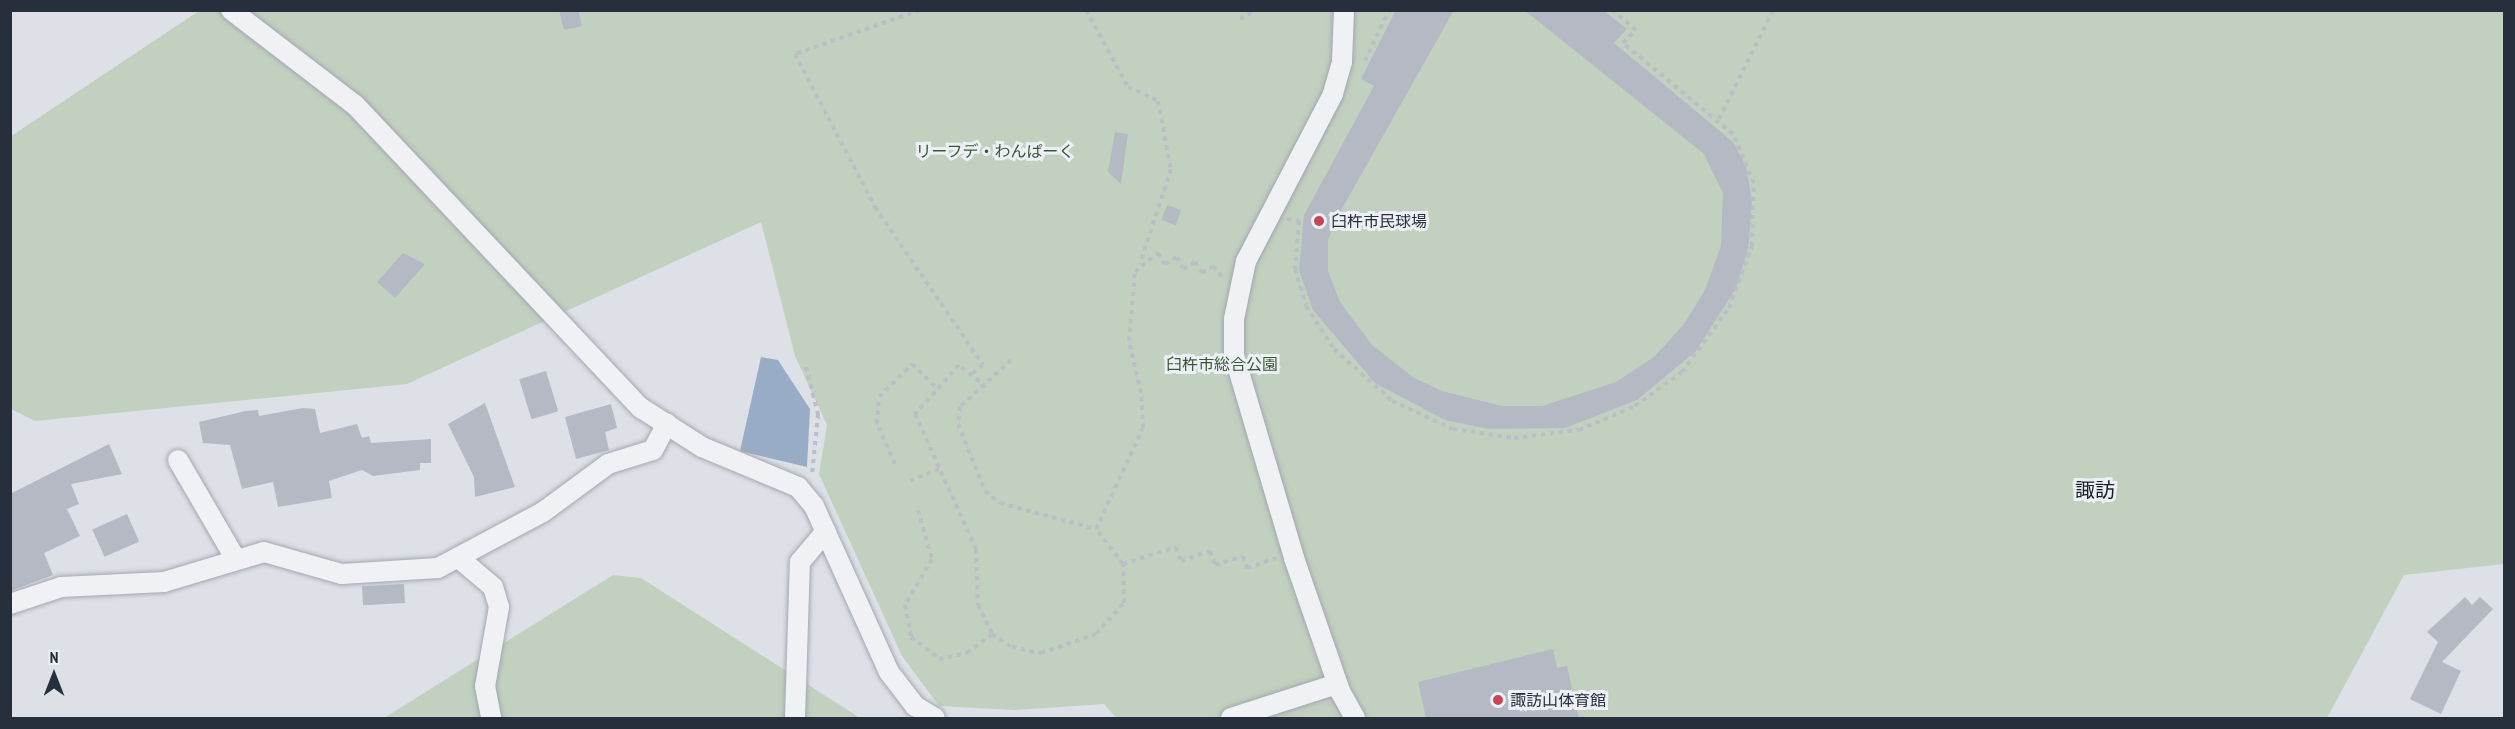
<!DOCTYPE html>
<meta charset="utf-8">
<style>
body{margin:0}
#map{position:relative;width:2515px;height:729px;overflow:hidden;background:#dde0e6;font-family:"PT Sans Narrow","Noto Sans JP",sans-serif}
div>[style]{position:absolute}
.green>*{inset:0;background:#c2d0bf}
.water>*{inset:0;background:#99acc5}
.building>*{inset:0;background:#b5b9c3;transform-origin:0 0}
.path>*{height:4px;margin-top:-2px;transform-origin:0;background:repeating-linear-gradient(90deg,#bbbec5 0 4.5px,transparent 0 9px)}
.roads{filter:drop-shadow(0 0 2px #a3a7b0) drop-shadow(0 0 2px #a3a7b0)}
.minor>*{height:20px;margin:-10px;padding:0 10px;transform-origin:10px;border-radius:10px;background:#eff1f5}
.dots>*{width:16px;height:16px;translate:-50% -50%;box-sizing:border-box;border:3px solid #eceff4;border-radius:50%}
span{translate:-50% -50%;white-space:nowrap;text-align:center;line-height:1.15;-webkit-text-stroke:6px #eceff4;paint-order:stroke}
.park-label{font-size:16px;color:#3a5735}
.poi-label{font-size:16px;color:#272e3c}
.left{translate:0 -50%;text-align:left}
.quarter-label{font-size:20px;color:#1a1f2c}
.frame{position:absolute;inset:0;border:12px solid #272e3c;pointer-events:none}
.north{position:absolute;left:24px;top:645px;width:60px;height:60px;-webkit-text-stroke:4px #eceff4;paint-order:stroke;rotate:0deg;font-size:16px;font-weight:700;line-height:24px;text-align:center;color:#272e3c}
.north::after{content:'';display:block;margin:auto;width:21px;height:27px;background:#272e3c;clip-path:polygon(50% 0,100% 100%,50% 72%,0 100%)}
</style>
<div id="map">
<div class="green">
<i style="clip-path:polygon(199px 11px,2504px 11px,2504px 564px,2404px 575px,2327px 718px,1116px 718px,1104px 704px,1015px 710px,939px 706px,902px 656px,819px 474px,827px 425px,795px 356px,761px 222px,407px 384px,35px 421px,11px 409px,10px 137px)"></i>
<i style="clip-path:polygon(613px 575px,641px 578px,860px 718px,384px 718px)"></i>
</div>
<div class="water">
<i style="clip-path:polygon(761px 357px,778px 360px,810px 409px,807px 467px,740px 451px)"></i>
</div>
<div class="building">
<i style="clip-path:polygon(559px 10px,578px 10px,582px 26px,564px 30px)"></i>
<i style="clip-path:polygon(1396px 10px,1454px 10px,1339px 214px,1328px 240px,1328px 271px,1340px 302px,1372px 345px,1414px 378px,1442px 391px,1502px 406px,1542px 406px,1616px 382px,1654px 357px,1684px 324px,1705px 290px,1721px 246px,1723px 193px,1704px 154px,1524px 10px,1603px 10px,1627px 29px,1614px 43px,1733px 142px,1746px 166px,1752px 201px,1748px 249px,1736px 288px,1696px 351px,1637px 400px,1565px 428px,1489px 429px,1445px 420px,1375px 383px,1313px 310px,1299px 270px,1304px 215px,1374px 86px,1361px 79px)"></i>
<i style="clip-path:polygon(1115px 132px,1128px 134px,1121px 184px,1108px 172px)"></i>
<i style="left:1167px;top:205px;width:15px;height:16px;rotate:20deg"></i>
<i style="clip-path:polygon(403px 253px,425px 264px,395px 298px,377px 282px)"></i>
<i style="left:546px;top:371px;width:42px;height:28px;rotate:73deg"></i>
<i style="clip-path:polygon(485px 403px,515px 487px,475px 497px,474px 477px,448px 424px)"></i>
<i style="clip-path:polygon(611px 404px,617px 428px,605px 432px,609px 450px,576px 459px,565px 417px)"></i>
<i style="clip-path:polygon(303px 408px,315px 409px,320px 433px,357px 424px,362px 438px,369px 436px,371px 443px,431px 439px,431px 463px,420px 463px,420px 470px,373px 476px,362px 470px,329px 481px,332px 498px,278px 507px,273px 482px,242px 489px,230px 445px,203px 443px,199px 422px,246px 411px,258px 410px,259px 416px)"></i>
<i style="clip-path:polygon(109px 444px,122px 474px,71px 484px,79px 504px,67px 509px,80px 536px,44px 553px,53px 575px,10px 591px,10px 494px)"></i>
<i style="left:127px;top:514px;width:30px;height:38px;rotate:66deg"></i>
<i style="left:404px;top:584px;width:19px;height:42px;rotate:87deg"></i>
<i style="clip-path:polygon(2465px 597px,2472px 605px,2480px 597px,2493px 609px,2442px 662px,2461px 671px,2441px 714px,2410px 699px,2438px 642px,2427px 632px)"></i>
<i style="clip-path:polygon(1553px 649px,1557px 668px,1567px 666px,1579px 718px,1426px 718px,1418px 682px)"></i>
</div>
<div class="path">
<i style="left:920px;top:10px;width:133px;rotate:160.6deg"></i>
<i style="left:795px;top:54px;width:173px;rotate:62.4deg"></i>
<i style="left:875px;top:207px;width:191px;rotate:55.6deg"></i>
<i style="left:983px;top:365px;width:15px;rotate:143deg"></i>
<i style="left:1086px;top:10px;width:88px;rotate:61.4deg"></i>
<i style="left:1128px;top:87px;width:33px;rotate:25deg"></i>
<i style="left:1158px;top:101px;width:69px;rotate:79.2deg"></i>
<i style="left:1171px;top:169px;width:100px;rotate:108.1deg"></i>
<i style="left:1240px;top:19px;width:18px;rotate:-29deg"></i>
<i style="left:1365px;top:61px;width:56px;rotate:-64.8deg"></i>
<i style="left:1719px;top:119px;width:122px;rotate:-63.6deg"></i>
<i style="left:1287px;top:219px;width:12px;rotate:9deg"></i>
<i style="left:1299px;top:221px;width:48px;rotate:94.8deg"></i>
<i style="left:1295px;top:269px;width:39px;rotate:73deg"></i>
<i style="left:1306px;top:306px;width:51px;rotate:56.9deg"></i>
<i style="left:1334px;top:349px;width:78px;rotate:41.9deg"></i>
<i style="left:1392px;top:401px;width:67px;rotate:24.7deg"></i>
<i style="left:1453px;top:429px;width:62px;rotate:8.4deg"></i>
<i style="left:1514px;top:438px;width:65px;rotate:-7deg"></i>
<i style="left:1579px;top:430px;width:61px;rotate:-23.2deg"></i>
<i style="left:1635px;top:406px;width:58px;rotate:-35.9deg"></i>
<i style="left:1682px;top:372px;width:79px;rotate:-53.7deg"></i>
<i style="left:1729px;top:308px;width:66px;rotate:-69.6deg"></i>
<i style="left:1752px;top:246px;width:63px;rotate:-88.2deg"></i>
<i style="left:1754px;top:183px;width:53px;rotate:-113.2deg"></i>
<i style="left:1733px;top:134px;width:143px;rotate:-140.4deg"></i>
<i style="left:1623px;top:43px;width:18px;rotate:-45deg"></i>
<i style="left:1636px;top:30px;width:31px;rotate:-140deg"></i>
<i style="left:1011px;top:360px;width:69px;rotate:137.3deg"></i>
<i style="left:960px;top:407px;width:17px;rotate:97deg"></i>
<i style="left:958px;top:424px;width:72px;rotate:68.1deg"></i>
<i style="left:985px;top:491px;width:19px;rotate:39deg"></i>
<i style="left:1000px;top:503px;width:99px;rotate:15.2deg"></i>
<i style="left:806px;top:367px;width:49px;rotate:75.7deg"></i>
<i style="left:818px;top:414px;width:61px;rotate:95.6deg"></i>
<i style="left:986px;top:387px;width:35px;rotate:-141deg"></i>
<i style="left:959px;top:365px;width:66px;rotate:131.9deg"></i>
<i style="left:915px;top:414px;width:148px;rotate:65.7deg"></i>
<i style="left:976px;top:549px;width:56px;rotate:88deg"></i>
<i style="left:978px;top:605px;width:32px;rotate:64deg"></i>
<i style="left:992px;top:634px;width:24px;rotate:33deg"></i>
<i style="left:1012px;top:647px;width:30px;rotate:12deg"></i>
<i style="left:1041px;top:653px;width:58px;rotate:-19.1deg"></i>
<i style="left:1096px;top:634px;width:42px;rotate:-47.9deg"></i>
<i style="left:1124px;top:603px;width:39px;rotate:-91deg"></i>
<i style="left:1123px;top:564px;width:44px;rotate:-127.6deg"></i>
<i style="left:1096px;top:529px;width:111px;rotate:-65deg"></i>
<i style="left:1143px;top:428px;width:35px;rotate:-93deg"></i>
<i style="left:1141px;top:393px;width:53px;rotate:-103deg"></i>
<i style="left:1129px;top:341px;width:69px;rotate:-85deg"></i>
<i style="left:1135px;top:272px;width:30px;rotate:-40deg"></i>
<i style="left:1158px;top:253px;width:13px;rotate:58deg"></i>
<i style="left:1165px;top:264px;width:14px;rotate:-30deg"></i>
<i style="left:1177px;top:257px;width:13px;rotate:63deg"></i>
<i style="left:1183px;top:269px;width:14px;rotate:-30deg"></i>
<i style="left:1195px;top:262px;width:13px;rotate:58deg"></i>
<i style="left:1202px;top:273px;width:13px;rotate:-32deg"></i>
<i style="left:1213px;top:266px;width:18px;rotate:49deg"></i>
<i style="left:895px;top:464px;width:44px;rotate:-114.2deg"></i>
<i style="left:877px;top:424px;width:27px;rotate:-86deg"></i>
<i style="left:879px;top:397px;width:47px;rotate:-45deg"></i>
<i style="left:912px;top:364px;width:33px;rotate:44deg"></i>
<i style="left:910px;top:481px;width:33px;rotate:-23deg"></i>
<i style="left:918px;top:510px;width:51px;rotate:74.1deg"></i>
<i style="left:932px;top:559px;width:53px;rotate:120.4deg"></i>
<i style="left:905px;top:605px;width:33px;rotate:79deg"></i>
<i style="left:911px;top:637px;width:36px;rotate:38deg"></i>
<i style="left:939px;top:659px;width:29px;rotate:-12deg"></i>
<i style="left:967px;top:653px;width:31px;rotate:-37deg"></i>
<i style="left:1123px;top:564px;width:56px;rotate:-17.8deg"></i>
<i style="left:1176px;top:547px;width:15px;rotate:70deg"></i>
<i style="left:1181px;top:561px;width:31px;rotate:-19deg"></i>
<i style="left:1210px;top:551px;width:15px;rotate:70deg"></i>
<i style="left:1215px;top:565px;width:29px;rotate:-18deg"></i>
<i style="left:1243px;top:556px;width:13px;rotate:72deg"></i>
<i style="left:1247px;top:568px;width:31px;rotate:-19deg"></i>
</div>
<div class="roads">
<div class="minor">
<i style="left:231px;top:10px;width:156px;rotate:37.5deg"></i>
<i style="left:355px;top:105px;width:417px;rotate:46.7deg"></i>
<i style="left:641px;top:408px;width:72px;rotate:32.6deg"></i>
<i style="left:702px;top:447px;width:104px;rotate:22.6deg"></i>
<i style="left:798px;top:487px;width:25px;rotate:50deg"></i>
<i style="left:814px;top:506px;width:182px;rotate:65.7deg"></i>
<i style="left:889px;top:672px;width:43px;rotate:52.6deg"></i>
<i style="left:915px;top:706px;width:23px;rotate:31deg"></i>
<i style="left:1344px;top:10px;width:52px;rotate:92.2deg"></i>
<i style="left:1342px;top:62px;width:33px;rotate:106deg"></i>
<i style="left:1333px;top:94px;width:188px;rotate:117.5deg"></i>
<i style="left:1246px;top:261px;width:59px;rotate:101.7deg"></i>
<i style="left:1234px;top:319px;width:36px;rotate:90deg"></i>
<i style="left:1234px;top:355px;width:212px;rotate:73.5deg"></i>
<i style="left:1294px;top:558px;width:141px;rotate:70.9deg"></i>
<i style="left:1340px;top:691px;width:31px;rotate:61deg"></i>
<i style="left:178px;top:460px;width:113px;rotate:59.8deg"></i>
<i style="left:460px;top:559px;width:43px;rotate:40.3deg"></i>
<i style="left:493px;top:587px;width:21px;rotate:73deg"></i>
<i style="left:499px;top:607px;width:80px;rotate:100deg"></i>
<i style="left:485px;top:686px;width:33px;rotate:79deg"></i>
<i style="left:10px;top:604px;width:54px;rotate:-18.4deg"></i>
<i style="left:61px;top:587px;width:103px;rotate:-2.8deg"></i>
<i style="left:164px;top:582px;width:104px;rotate:-16.7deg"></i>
<i style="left:264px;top:552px;width:81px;rotate:15.8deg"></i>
<i style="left:342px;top:574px;width:96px;rotate:-3.6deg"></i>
<i style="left:438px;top:568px;width:119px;rotate:-28.1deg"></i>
<i style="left:543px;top:512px;width:81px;rotate:-36.4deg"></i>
<i style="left:608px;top:464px;width:47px;rotate:-17.3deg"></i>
<i style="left:653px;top:450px;width:30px;rotate:-62deg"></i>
<i style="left:795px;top:718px;width:156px;rotate:-88.2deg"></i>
<i style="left:800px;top:562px;width:40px;rotate:-50deg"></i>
<i style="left:1231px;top:718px;width:111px;rotate:-17.8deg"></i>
</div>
</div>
<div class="dots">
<i style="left:1319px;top:221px;background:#c64753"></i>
<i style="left:1498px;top:700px;background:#c64753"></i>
</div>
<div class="park-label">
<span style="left:995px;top:151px">リーフデ・わんぱーく</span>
<span style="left:1222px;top:364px">臼杵市総合公園</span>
</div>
<div class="poi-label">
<span class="left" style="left:1331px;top:221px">臼杵市民球場</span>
<span class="left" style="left:1510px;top:700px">諏訪山体育館</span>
</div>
<div class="quarter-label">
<span style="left:2095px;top:490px">諏訪</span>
</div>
<div class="frame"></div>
<div class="north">N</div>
</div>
